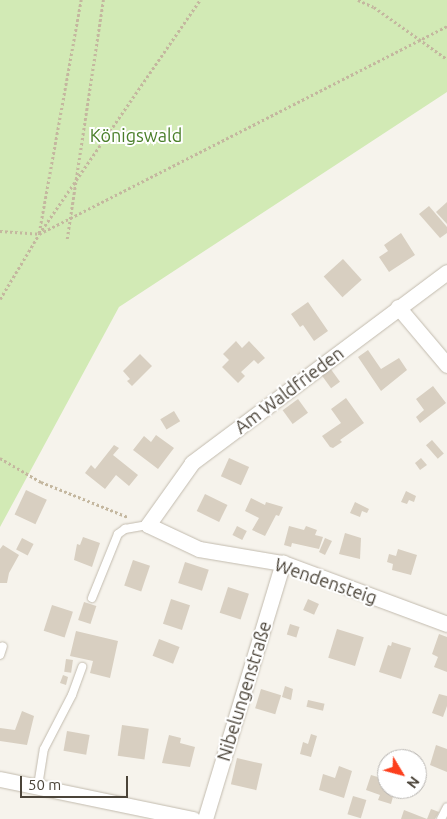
<!DOCTYPE html>
<meta charset="utf-8">
<style>
body{margin:0}
#map{position:relative;width:447px;height:819px;overflow:hidden;background:#f6f3ec;font-family:Ubuntu,sans-serif}
div>[style]{position:absolute}
.green>*{inset:0;background:#d2eab5}
.building>*{inset:0;background:#d8cfc1;transform-origin:0 0}
.path>*{height:2.5px;margin-top:-1.25px;transform-origin:0;background:repeating-linear-gradient(90deg,#c4b79f 0 2.5px,transparent 0 5px)}
.roads{filter:drop-shadow(0 0 1px #c2bbae) drop-shadow(0 0 1px #c2bbae)}
.service>*{height:8px;margin:-4px;padding:0 4px;transform-origin:4px;border-radius:4px;background:#fff}
.minor>*{height:15px;margin:-7.5px;padding:0 7.5px;transform-origin:7.5px;border-radius:7.5px;background:#fff}
span{translate:-50% -50%;white-space:nowrap;text-align:center;line-height:1.15;-webkit-text-stroke:4px #fff;paint-order:stroke}
.park-label{font-size:18px;color:#4a7f2a}
.street-label{font-size:18px;color:#4b4439}
.north{position:absolute;left:377px;top:749px;width:50px;height:50px;box-sizing:border-box;background:#fff;border:1px solid #b7b4b0;border-radius:50%;rotate:127deg;font-size:14px;font-weight:700;line-height:20px;text-align:center;color:#4b4439}
.north::after{content:'';display:block;margin:auto;width:18px;height:22px;background:#fc3f1d;clip-path:polygon(50% 0,100% 100%,50% 72%,0 100%)}
.scale{position:absolute;left:20px;top:776px;width:108px;height:22px;box-sizing:border-box;border:2px solid #4b4439;border-top:0;padding-left:6px;font-size:15px;line-height:18px;white-space:nowrap;color:#4b4439;-webkit-text-stroke:4px #fff;paint-order:stroke}
</style>
<div id="map">
<div class="green">
<i style="clip-path:polygon(0 0,447px 0,447px 92px,119px 307px,0 527px)"></i>
</div>
<div class="building">
<i style="clip-path:polygon(447px 202px,447px 224px,436px 212px)"></i>
<i style="clip-path:polygon(429px 206px,447px 227px,447px 233px,440px 238px,419px 214px)"></i>
<i style="clip-path:polygon(401px 233px,415px 255px,389px 272px,379px 257px,388px 251px,384px 245px)"></i>
<i style="left:343px;top:259px;width:28px;height:26px;rotate:48deg"></i>
<i style="clip-path:polygon(308px 302px,328px 331px,314px 341px,303px 325px,300px 327px,291px 314px)"></i>
<i style="clip-path:polygon(236px 341px,242px 348px,249px 341px,265px 358px,258px 364px,254px 360px,241px 372px,245px 376px,238px 383px,222px 367px,229px 360px,223px 354px)"></i>
<i style="clip-path:polygon(368px 350px,381px 369px,399px 358px,407px 370px,381px 391px,358px 357px)"></i>
<i style="clip-path:polygon(140px 354px,152px 366px,132px 386px,127px 381px,130px 379px,123px 371px)"></i>
<i style="left:330px;top:368px;width:17px;height:11px;rotate:54deg"></i>
<i style="clip-path:polygon(433px 386px,446px 403px,420px 423px,416px 417px,424px 410px,416px 399px)"></i>
<i style="clip-path:polygon(346px 398px,364px 423px,340px 440px,342px 442px,333px 448px,330px 447px,322px 436px,341px 423px,331px 409px)"></i>
<i style="left:298px;top:399px;width:17px;height:19px;rotate:54deg"></i>
<i style="left:174px;top:411px;width:12px;height:16px;rotate:59deg"></i>
<i style="clip-path:polygon(156px 435px,174px 448px,158px 469px,133px 450px,144px 436px,151px 442px)"></i>
<i style="left:432px;top:440px;width:18px;height:8px;rotate:49deg"></i>
<i style="clip-path:polygon(114px 445px,119px 448px,113px 455px,138px 475px,129px 486px,116px 475px,105px 489px,85px 473px,91px 465px,95px 469px)"></i>
<i style="left:229px;top:458px;width:22px;height:20px;rotate:24deg"></i>
<i style="clip-path:polygon(421px 458px,427px 465px,420px 470px,415px 463px)"></i>
<i style="left:26px;top:490px;width:23px;height:27px;rotate:25deg"></i>
<i style="clip-path:polygon(406px 491px,416px 496px,414px 502px,409px 500px,407px 504px,401px 502px)"></i>
<i style="left:205px;top:494px;width:25px;height:19px;rotate:26deg"></i>
<i style="clip-path:polygon(251px 498px,265px 505px,266px 502px,283px 507px,279px 516px,276px 515px,265px 536px,252px 530px,259px 518px,245px 511px)"></i>
<i style="clip-path:polygon(355px 502px,369px 509px,367px 513px,362px 511px,360px 517px,350px 513px)"></i>
<i style="left:237px;top:526px;width:11px;height:10px;rotate:27deg"></i>
<i style="clip-path:polygon(289px 526px,304px 530px,306px 526px,317px 530px,315px 535px,323px 537px,319px 549px,292px 543px,291px 547px,284px 545px)"></i>
<i style="clip-path:polygon(345px 533px,361px 538px,360px 559px,339px 554px)"></i>
<i style="clip-path:polygon(83px 537px,100px 543px,92px 567px,74px 560px,77px 544px,80px 545px)"></i>
<i style="left:22px;top:538px;width:13px;height:13px;rotate:27deg"></i>
<i style="clip-path:polygon(325px 538px,332px 541px,325px 555px,319px 552px)"></i>
<i style="clip-path:polygon(3px 545px,19px 555px,9px 573px,7px 583px,0 583px,0 549px)"></i>
<i style="clip-path:polygon(398px 549px,417px 555px,411px 575px,392px 570px,393px 564px,387px 562px,389px 554px,396px 556px)"></i>
<i style="left:133px;top:560px;width:18px;height:27px;rotate:19deg"></i>
<i style="left:185px;top:562px;width:25px;height:22px;rotate:18deg"></i>
<i style="left:228px;top:587px;width:22px;height:27px;rotate:18deg"></i>
<i style="left:171px;top:599px;width:20px;height:26px;rotate:18deg"></i>
<i style="left:308px;top:599px;width:12px;height:12px;rotate:24deg"></i>
<i style="left:84px;top:602px;width:13px;height:19px;rotate:18deg"></i>
<i style="left:52px;top:605px;width:22px;height:27px;rotate:18deg"></i>
<i style="left:290px;top:624px;width:10px;height:11px;rotate:17deg"></i>
<i style="left:337px;top:629px;width:28px;height:30px;rotate:17deg"></i>
<i style="clip-path:polygon(76px 631px,118px 641px,110px 678px,90px 673px,93px 661px,70px 656px)"></i>
<i style="clip-path:polygon(439px 634px,447px 637px,447px 672px,434px 667px,438px 657px,432px 654px)"></i>
<i style="left:159px;top:639px;width:22px;height:18px;rotate:21deg"></i>
<i style="clip-path:polygon(392px 642px,411px 648px,401px 679px,379px 672px,388px 645px,391px 646px)"></i>
<i style="left:66px;top:659px;width:7px;height:13px;rotate:8deg"></i>
<i style="clip-path:polygon(63px 675px,68px 677px,66px 685px,60px 683px)"></i>
<i style="clip-path:polygon(285px 686px,293px 689px,291px 700px,282px 697px)"></i>
<i style="left:261px;top:689px;width:21px;height:20px;rotate:17deg"></i>
<i style="clip-path:polygon(439px 694px,447px 696px,447px 706px,443px 717px,432px 713px)"></i>
<i style="left:308px;top:700px;width:17px;height:7px;rotate:13deg"></i>
<i style="clip-path:polygon(22px 711px,34px 716px,27px 745px,0 741px,0 728px,15px 730px)"></i>
<i style="left:122px;top:725px;width:27px;height:31px;rotate:8deg"></i>
<i style="left:67px;top:731px;width:23px;height:20px;rotate:10deg"></i>
<i style="clip-path:polygon(311px 734px,317px 736px,311px 757px,300px 754px,303px 742px,308px 744px)"></i>
<i style="clip-path:polygon(169px 735px,181px 738px,180px 743px,195px 747px,190px 767px,162px 763px)"></i>
<i style="clip-path:polygon(436px 745px,447px 749px,447px 772px,430px 765px)"></i>
<i style="left:237px;top:758px;width:26px;height:27px;rotate:13deg"></i>
<i style="clip-path:polygon(339px 766px,352px 771px,344px 798px,319px 790px,323px 774px,335px 778px)"></i>
<i style="clip-path:polygon(387px 768px,387px 789px,393px 789px,392px 792px,394px 793px,391px 804px,378px 800px,380px 795px,366px 790px,371px 775px,381px 778px)"></i>
<i style="left:353px;top:796px;width:14px;height:19px;rotate:17deg"></i>
<i style="clip-path:polygon(431px 809px,439px 812px,435px 819px,427px 819px)"></i>
<i style="clip-path:polygon(404px 810px,427px 819px,401px 819px)"></i>
</div>
<div class="path">
<i style="left:358px;top:0;width:17px;rotate:24deg"></i>
<i style="left:374px;top:7px;width:90px;rotate:35.5deg"></i>
<i style="left:0;top:231px;width:39px;rotate:4deg"></i>
<i style="left:39px;top:234px;width:458px;rotate:-27deg"></i>
<i style="left:39px;top:233px;width:237px;rotate:-79.8deg"></i>
<i style="left:67px;top:239px;width:242px;rotate:-81.4deg"></i>
<i style="left:0;top:299px;width:76px;rotate:-59deg"></i>
<i style="left:39px;top:234px;width:284px;rotate:-55.5deg"></i>
<i style="left:0;top:458px;width:48px;rotate:30.3deg"></i>
<i style="left:41px;top:482px;width:94px;rotate:21.9deg"></i>
</div>
<div class="roads">
<div class="service">
<i style="left:92px;top:598px;width:69px;rotate:-67.9deg"></i>
<i style="left:118px;top:534px;width:9px;rotate:-36deg"></i>
<i style="left:125px;top:529px;width:23px;rotate:-10deg"></i>
<i style="left:0;top:655px;width:9px;rotate:-72deg"></i>
<i style="left:38px;top:786px;width:37px;rotate:-81deg"></i>
<i style="left:44px;top:749px;width:61px;rotate:-62.6deg"></i>
<i style="left:72px;top:695px;width:30px;rotate:-70deg"></i>
<i style="left:441px;top:819px;width:13px;rotate:-63deg"></i>
</div>
<div class="minor">
<i style="left:447px;top:272px;width:319px;rotate:143.2deg"></i>
<i style="left:192px;top:463px;width:76px;rotate:125.4deg"></i>
<i style="left:148px;top:525px;width:56px;rotate:25.2deg"></i>
<i style="left:199px;top:549px;width:85px;rotate:9.5deg"></i>
<i style="left:283px;top:563px;width:175px;rotate:20.4deg"></i>
<i style="left:398px;top:307px;width:76px;rotate:49.8deg"></i>
<i style="left:0;top:779px;width:197px;rotate:11.7deg"></i>
<i style="left:205px;top:819px;width:268px;rotate:-73.1deg"></i>
</div>
</div>
<div class="park-label">
<span style="left:136px;top:135px">Königswald</span>
</div>
<div class="street-label">
<span style="left:289px;top:390px;rotate:-37deg">Am Waldfrieden</span>
<span style="left:326px;top:581px;rotate:19deg">Wendensteig</span>
<span style="left:244px;top:691px;rotate:-73deg">Nibelungenstraße</span>
</div>
<div class="north">N</div>
<div class="scale">50 m</div>
</div>
